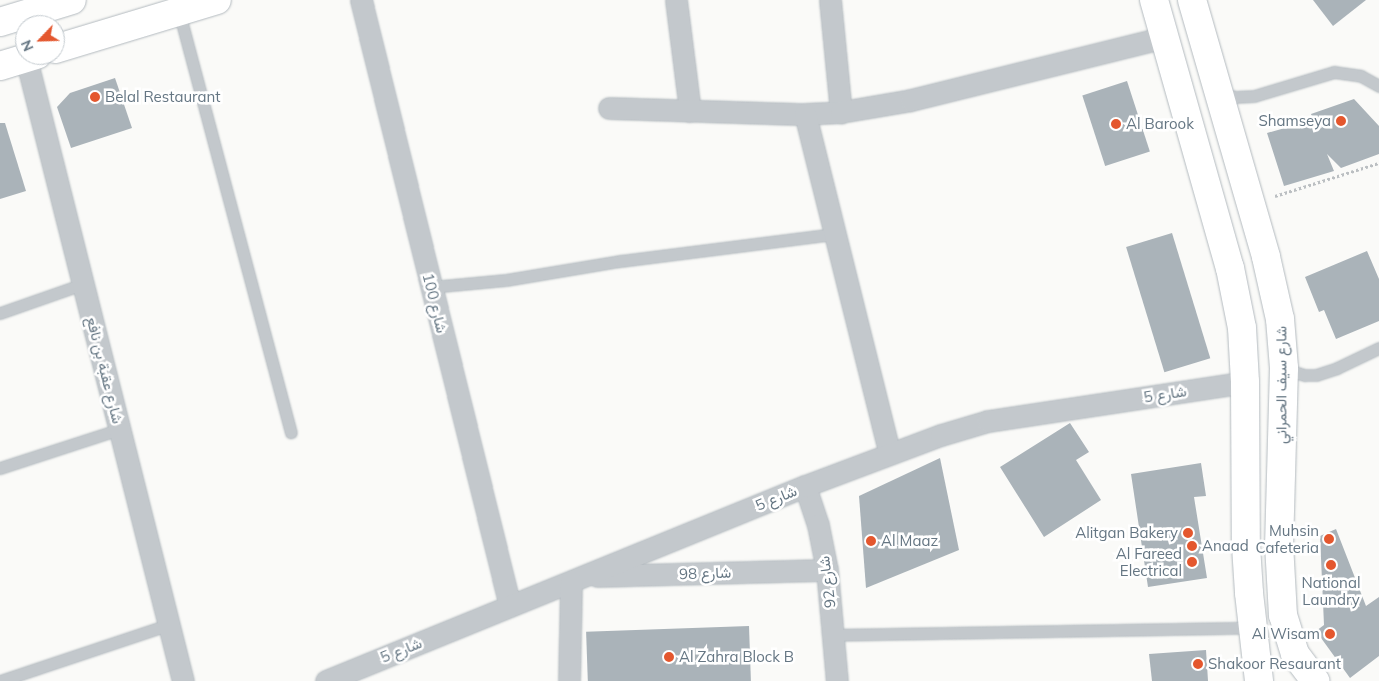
<!DOCTYPE html>
<meta charset="utf-8">
<style>
body{margin:0}
#map{position:relative;width:1379px;height:681px;overflow:hidden;background:#fafaf8;font-family:Mulish,Vazirmatn,sans-serif}
div>[style]{position:absolute}
.building>*{inset:0;background:#aab3b9;transform-origin:0 0}
.path>*{height:3px;margin-top:-1.5px;transform-origin:0;background:repeating-linear-gradient(90deg,#bbbfc2 0 2.5px,transparent 0 5px)}
.roads{filter:drop-shadow(0 0 1px #b3babf) drop-shadow(0 0 1px #b3babf)}
.lane>*{height:11px;margin:-5.5px;padding:0 5.5px;transform-origin:5.5px;border-radius:5.5px;background:#c3c8cc}
.street>*{height:21px;margin:-10.5px;padding:0 10.5px;transform-origin:10.5px;border-radius:10.5px;background:#c3c8cc}
.secondary>*{height:28px;margin:-14px;padding:0 14px;transform-origin:14px;border-radius:14px;background:#fff}
.dots>*{width:14px;height:14px;translate:-50% -50%;box-sizing:border-box;border:2px solid #fff;border-radius:50%}
span{translate:-50% -50%;white-space:nowrap;text-align:center;line-height:1.15;-webkit-text-stroke:5px #fff;paint-order:stroke}
.poi-label{font-size:15px;color:#657683}
.left{translate:0 -50%;text-align:left}
.right{translate:-100% -50%;text-align:right}
.street-label{font-size:15px;color:#657683}
.north{position:absolute;left:15px;top:15px;width:50px;height:50px;box-sizing:border-box;background:#fff;border:1px solid #c1c8cd;border-radius:50%;rotate:246deg;font-size:14px;font-weight:700;line-height:20px;text-align:center;color:#657683}
.north::after{content:'';display:block;margin:auto;width:18px;height:22px;background:#e4572e;clip-path:polygon(50% 0,100% 100%,50% 72%,0 100%)}
</style>
<div id="map">
<div class="building">
<i style="clip-path:polygon(1313px 0,1366px 0,1333px 26px)"></i>
<i style="clip-path:polygon(115px 78px,132px 128px,71px 148px,57px 107px,70px 93px)"></i>
<i style="left:1127px;top:81px;width:74px;height:47px;rotate:72deg"></i>
<i style="clip-path:polygon(1354px 99px,1379px 126px,1379px 154px,1341px 168px,1327px 154px,1334px 171px,1284px 186px,1267px 133px,1313px 120px,1311px 114px)"></i>
<i style="clip-path:polygon(0 123px,5px 123px,26px 191px,0 199px)"></i>
<i style="left:1172px;top:233px;width:131px;height:48px;rotate:73deg"></i>
<i style="clip-path:polygon(1367px 251px,1379px 279px,1379px 321px,1336px 339px,1324px 310px,1319px 312px,1305px 277px)"></i>
<i style="clip-path:polygon(1070px 423px,1089px 452px,1076px 460px,1101px 500px,1044px 537px,1000px 467px)"></i>
<i style="clip-path:polygon(940px 458px,959px 550px,866px 588px,859px 496px)"></i>
<i style="clip-path:polygon(1201px 463px,1206px 496px,1194px 497px,1207px 578px,1148px 587px,1131px 474px)"></i>
<i style="clip-path:polygon(1336px 529px,1366px 606px,1379px 597px,1379px 656px,1350px 678px,1316px 631px,1324px 625px,1320px 536px)"></i>
<i style="left:749px;top:626px;width:55px;height:163px;rotate:88deg"></i>
<i style="clip-path:polygon(1206px 650px,1208px 681px,1152px 681px,1149px 654px)"></i>
</div>
<div class="path">
<i style="left:1275px;top:196px;width:109px;rotate:-17.6deg"></i>
</div>
<div class="roads">
<div class="lane">
<i style="left:179px;top:12px;width:435px;rotate:75.1deg"></i>
<i style="left:1221px;top:92px;width:15px;rotate:20deg"></i>
<i style="left:1235px;top:97px;width:19px;rotate:-3deg"></i>
<i style="left:1254px;top:96px;width:84px;rotate:-16.7deg"></i>
<i style="left:1334px;top:72px;width:27px;rotate:8deg"></i>
<i style="left:1361px;top:76px;width:21px;rotate:29deg"></i>
<i style="left:431px;top:287px;width:75px;rotate:-5.3deg"></i>
<i style="left:506px;top:280px;width:116px;rotate:-9.5deg"></i>
<i style="left:620px;top:261px;width:216px;rotate:-7.2deg"></i>
<i style="left:0;top:313px;width:88px;rotate:-19.3deg"></i>
<i style="left:1285px;top:369px;width:21px;rotate:17deg"></i>
<i style="left:1305px;top:375px;width:11px"></i>
<i style="left:1316px;top:375px;width:22px;rotate:-18deg"></i>
<i style="left:1337px;top:368px;width:47px;rotate:-25.5deg"></i>
<i style="left:0;top:468px;width:126px;rotate:-18deg"></i>
<i style="left:833px;top:635px;width:420px;rotate:-1deg"></i>
<i style="left:0;top:681px;width:179px;rotate:-18.5deg"></i>
</div>
<div class="street">
<i style="left:361px;top:0;width:624px;rotate:76.19deg"></i>
<i style="left:676px;top:0;width:112px;rotate:82.8deg"></i>
<i style="left:830px;top:0;width:113px;rotate:84.4deg"></i>
<i style="left:26px;top:58px;width:642px;rotate:75.86deg"></i>
<i style="left:609px;top:108px;width:196px;rotate:1.8deg"></i>
<i style="left:805px;top:114px;width:36px;rotate:-3deg"></i>
<i style="left:841px;top:112px;width:71px;rotate:-9.7deg"></i>
<i style="left:911px;top:100px;width:262px;rotate:-13.9deg"></i>
<i style="left:805px;top:114px;width:350px;rotate:76deg"></i>
<i style="left:805px;top:486px;width:41px;rotate:71.6deg"></i>
<i style="left:818px;top:525px;width:46px;rotate:78.7deg"></i>
<i style="left:827px;top:570px;width:111px;rotate:84.9deg"></i>
<i style="left:597px;top:576px;width:230px;rotate:-1.5deg"></i>
<i style="left:326px;top:681px;width:517px;rotate:-22.15deg"></i>
<i style="left:805px;top:486px;width:145px;rotate:-20.6deg"></i>
<i style="left:941px;top:435px;width:49px;rotate:-16.6deg"></i>
<i style="left:988px;top:421px;width:260px;rotate:-8.6deg"></i>
<i style="left:569px;top:681px;width:99px;rotate:-88.8deg"></i>
</div>
<div class="secondary">
<i style="left:1154px;top:0;width:279px;rotate:74.2deg"></i>
<i style="left:1230px;top:268px;width:61px;rotate:78.7deg"></i>
<i style="left:1242px;top:328px;width:54px;rotate:86.8deg"></i>
<i style="left:1245px;top:382px;width:164px;rotate:89.7deg"></i>
<i style="left:1246px;top:546px;width:47px;rotate:86.3deg"></i>
<i style="left:1249px;top:593px;width:89px;rotate:83.5deg"></i>
<i style="left:1192px;top:0;width:267px;rotate:73.9deg"></i>
<i style="left:1266px;top:257px;width:64px;rotate:77.3deg"></i>
<i style="left:1280px;top:319px;width:49px;rotate:85.3deg"></i>
<i style="left:1284px;top:368px;width:176px;rotate:91.6deg"></i>
<i style="left:1279px;top:544px;width:71px;rotate:86.8deg"></i>
<i style="left:1283px;top:615px;width:41px;rotate:72.9deg"></i>
<i style="left:1295px;top:654px;width:34px;rotate:53deg"></i>
<i style="left:0;top:22px;width:75px;rotate:-17deg"></i>
<i style="left:55px;top:49px;width:169px;rotate:-16.8deg"></i>
<i style="left:0;top:66px;width:39px;rotate:-17deg"></i>
</div>
</div>
<div class="dots">
<i style="left:95px;top:97px;background:#e4572e"></i>
<i style="left:1341px;top:121px;background:#e4572e"></i>
<i style="left:1116px;top:124px;background:#e4572e"></i>
<i style="left:1188px;top:533px;background:#e4572e"></i>
<i style="left:1329px;top:539px;background:#e4572e"></i>
<i style="left:871px;top:541px;background:#e4572e"></i>
<i style="left:1192px;top:546px;background:#e4572e"></i>
<i style="left:1192px;top:562px;background:#e4572e"></i>
<i style="left:1331px;top:565px;background:#e4572e"></i>
<i style="left:1330px;top:634px;background:#e4572e"></i>
<i style="left:669px;top:657px;background:#e4572e"></i>
<i style="left:1198px;top:664px;background:#e4572e"></i>
</div>
<div class="poi-label">
<span class="left" style="left:105px;top:97px">Belal Restaurant</span>
<span class="right" style="left:1331px;top:121px">Shamseya</span>
<span class="left" style="left:1126px;top:124px">Al Barook</span>
<span class="right" style="left:1319px;top:539px">Muhsin<br>Cafeteria</span>
<span class="right" style="left:1178px;top:533px">Alitgan Bakery</span>
<span class="left" style="left:881px;top:541px">Al Maaz</span>
<span class="left" style="left:1202px;top:546px">Anaad</span>
<span class="right" style="left:1182px;top:562px">Al Fareed<br>Electrical</span>
<span style="left:1331px;top:591px">National<br>Laundry</span>
<span class="right" style="left:1320px;top:634px">Al Wisam</span>
<span class="left" style="left:679px;top:657px">Al Zahra Block B</span>
<span class="left" style="left:1208px;top:664px">Shakoor Resaurant</span>
</div>
<div class="street-label">
<span style="left:435px;top:303px;rotate:76deg">شارع 100</span>
<span style="left:105px;top:370px;rotate:76deg">شارع عقبة بن نافع</span>
<span style="left:1281px;top:385px;rotate:-90deg">شارع سيف الحمراني</span>
<span style="left:1165px;top:394px;rotate:-9deg">شارع 5</span>
<span style="left:776px;top:498px;rotate:-22deg">شارع 5</span>
<span style="left:705px;top:573px;rotate:-2deg">شارع 98</span>
<span style="left:827px;top:582px;rotate:-97deg">شارع 92</span>
<span style="left:401px;top:650px;rotate:-22deg">شارع 5</span>
</div>
<div class="north">N</div>
</div>
